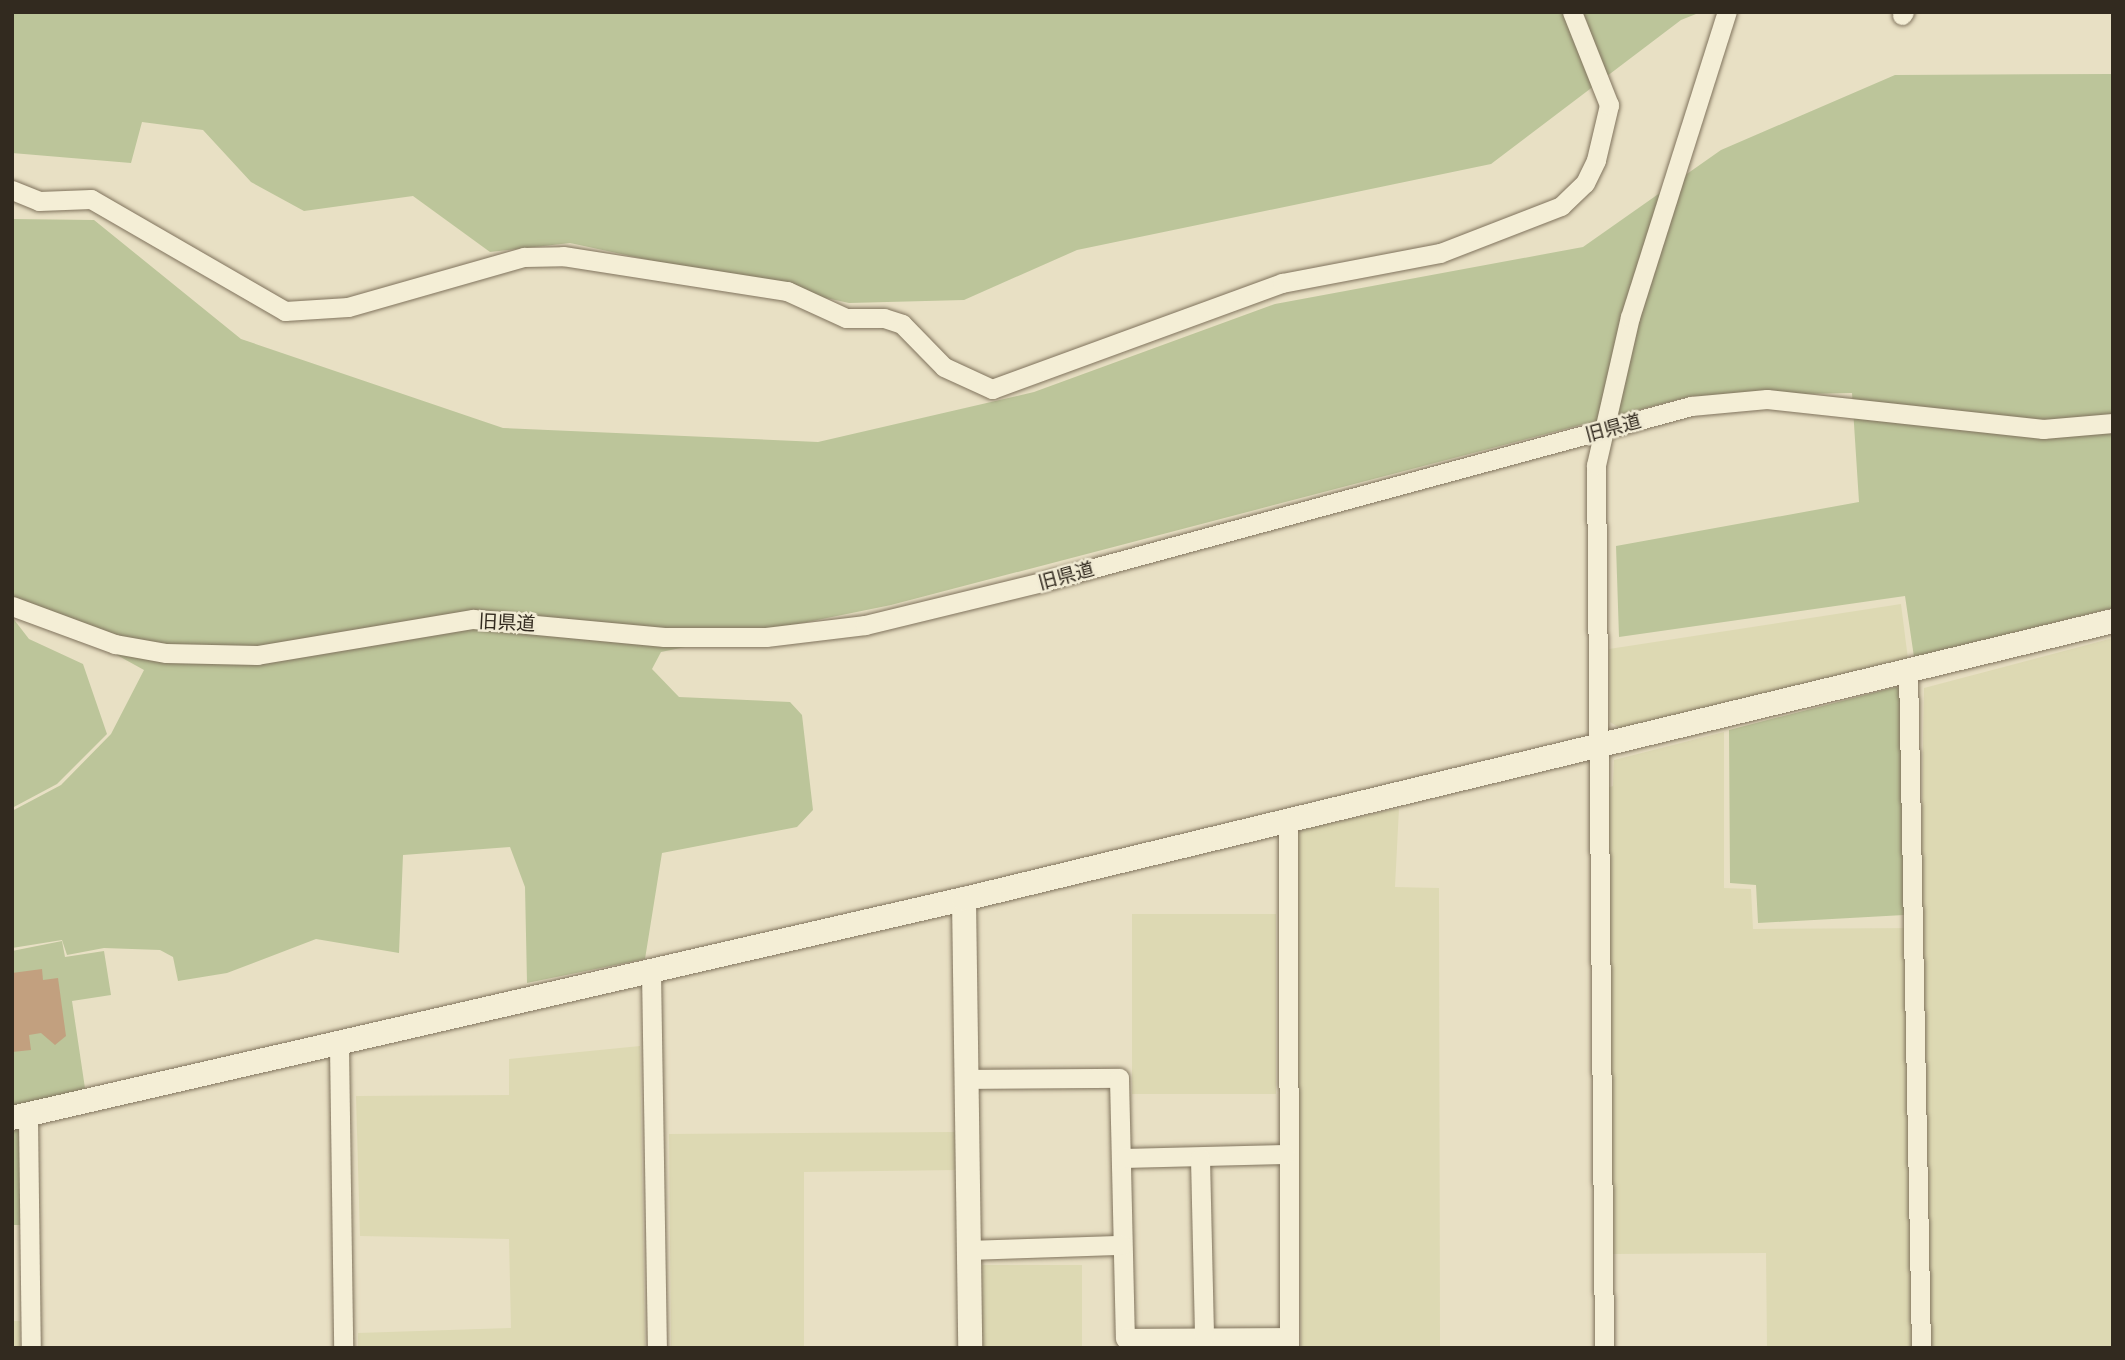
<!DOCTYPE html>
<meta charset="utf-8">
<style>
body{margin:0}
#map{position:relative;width:2125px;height:1360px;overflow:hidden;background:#e8e0c4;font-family:"Playfair Display","Noto Sans JP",serif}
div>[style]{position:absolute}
.farmland>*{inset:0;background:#ddd9b3;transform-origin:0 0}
.green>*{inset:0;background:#bcc59a}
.building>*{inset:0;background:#c2a07f}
.roads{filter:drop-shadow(0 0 2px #80735d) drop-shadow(0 0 2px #80735d)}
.minor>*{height:19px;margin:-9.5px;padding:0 9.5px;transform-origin:9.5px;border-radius:9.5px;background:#f4eed6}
.tertiary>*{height:24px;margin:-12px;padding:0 12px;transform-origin:12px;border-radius:12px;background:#f4eed6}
span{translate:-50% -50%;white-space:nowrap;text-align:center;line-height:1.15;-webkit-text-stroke:5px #f0ead3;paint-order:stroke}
.street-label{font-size:19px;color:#322a1f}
.frame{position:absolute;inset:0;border:14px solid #322a1f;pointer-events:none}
</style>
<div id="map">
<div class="farmland">
<i style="clip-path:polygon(1901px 604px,1908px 659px,1623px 730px,1610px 722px,1609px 649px)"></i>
<i style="clip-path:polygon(2113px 638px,2113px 1348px,1767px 1348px,1766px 1253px,1613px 1254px,1607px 788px,1613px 786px,1614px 760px,1724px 732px,1724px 888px,1751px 889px,1753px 929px,1920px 928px,1924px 688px)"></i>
<i style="clip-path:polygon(1399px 808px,1395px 887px,1439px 888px,1440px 1348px,1301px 1348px,1295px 831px)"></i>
<i style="left:1276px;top:914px;width:180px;height:144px;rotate:90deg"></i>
<i style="clip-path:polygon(640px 1046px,645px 1348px,358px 1348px,358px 1333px,511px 1328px,509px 1239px,360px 1236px,356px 1096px,509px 1095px,509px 1059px)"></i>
<i style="clip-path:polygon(955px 1132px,956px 1170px,804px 1172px,804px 1348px,671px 1348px,669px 1134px)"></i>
<i style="left:982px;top:1265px;width:100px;height:83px"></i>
<i style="left:12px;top:1321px;width:8px;height:27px"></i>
</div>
<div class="green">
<i style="clip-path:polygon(12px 12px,1701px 12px,1681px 20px,1491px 164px,1077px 250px,964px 300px,849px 303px,570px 243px,490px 252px,413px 196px,304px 211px,251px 182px,203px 130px,142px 122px,131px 163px,12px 153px)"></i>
<i style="clip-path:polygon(2113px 74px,2113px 608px,1914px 657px,1905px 596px,1619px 637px,1616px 546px,1859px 502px,1852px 393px,1692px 396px,891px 605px,661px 652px,652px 669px,679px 697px,790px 702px,802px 715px,813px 810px,797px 827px,662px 853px,645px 959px,527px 983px,525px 887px,510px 847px,403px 855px,399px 953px,316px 939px,227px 973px,178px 981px,173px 957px,160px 950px,104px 948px,67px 955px,62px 940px,12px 948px,12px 811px,61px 785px,111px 734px,144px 670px,12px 597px,12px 219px,94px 220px,241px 339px,503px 428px,818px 442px,1034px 392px,1275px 304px,1583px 247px,1721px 150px,1895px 75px)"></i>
<i style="clip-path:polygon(12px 617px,29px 639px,83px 664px,107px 734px,57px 784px,12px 808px)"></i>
<i style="clip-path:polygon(1896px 687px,1902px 690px,1904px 915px,1758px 923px,1756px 885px,1730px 883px,1729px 730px)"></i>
<i style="clip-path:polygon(62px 941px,65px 957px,104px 951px,111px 995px,72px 1001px,86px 1095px,20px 1108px,22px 1225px,12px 1225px,12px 951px)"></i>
</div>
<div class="building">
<i style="clip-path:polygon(42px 969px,43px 980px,58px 978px,66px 1036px,55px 1045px,41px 1033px,29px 1035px,31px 1050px,12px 1052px,12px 973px)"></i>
</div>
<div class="roads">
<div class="minor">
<i style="left:1902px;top:15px;width:4px;rotate:-56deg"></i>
<i style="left:12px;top:190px;width:29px;rotate:22deg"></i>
<i style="left:39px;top:201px;width:52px;rotate:-2.2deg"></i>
<i style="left:91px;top:199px;width:224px;rotate:30deg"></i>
<i style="left:285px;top:311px;width:63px;rotate:-3.6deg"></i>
<i style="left:348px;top:307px;width:183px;rotate:-15.9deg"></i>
<i style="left:524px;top:257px;width:39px;rotate:-1deg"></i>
<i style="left:563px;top:256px;width:227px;rotate:8.9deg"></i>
<i style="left:787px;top:291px;width:65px;rotate:24.6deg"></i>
<i style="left:846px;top:318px;width:38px"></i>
<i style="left:884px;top:318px;width:19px;rotate:18deg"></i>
<i style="left:902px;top:324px;width:60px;rotate:45.7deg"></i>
<i style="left:944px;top:367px;width:53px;rotate:24.6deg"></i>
<i style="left:992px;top:389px;width:309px;rotate:-20.1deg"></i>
<i style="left:1282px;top:283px;width:161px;rotate:-10.8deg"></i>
<i style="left:1440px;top:253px;width:130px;rotate:-21.2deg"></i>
<i style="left:1561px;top:206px;width:33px;rotate:-44deg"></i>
<i style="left:1585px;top:183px;width:25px;rotate:-64deg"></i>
<i style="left:1596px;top:160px;width:57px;rotate:-76.7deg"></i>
<i style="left:1609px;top:105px;width:100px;rotate:-111.7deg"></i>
<i style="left:12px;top:606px;width:110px;rotate:20.3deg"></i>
<i style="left:115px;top:644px;width:52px;rotate:10deg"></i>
<i style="left:166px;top:653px;width:91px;rotate:1.3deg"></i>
<i style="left:257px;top:655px;width:219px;rotate:-9.5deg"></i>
<i style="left:473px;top:619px;width:192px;rotate:5.4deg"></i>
<i style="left:664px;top:637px;width:102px"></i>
<i style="left:766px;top:637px;width:100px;rotate:-6.9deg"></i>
<i style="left:865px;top:625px;width:182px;rotate:-13.7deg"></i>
<i style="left:1042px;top:582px;width:672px;rotate:-15.17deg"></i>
<i style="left:1691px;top:406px;width:76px;rotate:-5.3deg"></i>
<i style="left:1767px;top:399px;width:278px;rotate:6.2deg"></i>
<i style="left:2043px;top:429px;width:70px;rotate:-4.9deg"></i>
<i style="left:1908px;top:671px;width:677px;rotate:88.9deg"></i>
<i style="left:1288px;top:820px;width:528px;rotate:89.89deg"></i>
<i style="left:651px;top:971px;width:377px;rotate:89.1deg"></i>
<i style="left:339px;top:1046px;width:302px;rotate:89.2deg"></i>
<i style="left:967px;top:1079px;width:152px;rotate:-0.4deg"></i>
<i style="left:1119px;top:1078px;width:260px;rotate:88.7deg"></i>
<i style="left:1125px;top:1338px;width:164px;rotate:-0.3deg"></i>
<i style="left:28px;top:1118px;width:230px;rotate:89.3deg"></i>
<i style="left:1122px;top:1158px;width:163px;rotate:-1.4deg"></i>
<i style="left:1200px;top:1158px;width:179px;rotate:88.7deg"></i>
<i style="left:969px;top:1250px;width:153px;rotate:-1.9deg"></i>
<i style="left:1604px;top:1348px;width:883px;rotate:-90.52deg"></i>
<i style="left:1596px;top:465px;width:152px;rotate:-77.1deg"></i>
<i style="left:1630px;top:317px;width:320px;rotate:-72.4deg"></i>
</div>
<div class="tertiary">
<i style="left:964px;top:899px;width:449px;rotate:89.2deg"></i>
<i style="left:12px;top:1118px;width:977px;rotate:-12.96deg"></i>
<i style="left:964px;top:899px;width:1182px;rotate:-13.6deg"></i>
</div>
</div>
<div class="street-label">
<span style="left:1613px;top:427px;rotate:-15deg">旧県道</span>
<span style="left:1066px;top:575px;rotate:-15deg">旧県道</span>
<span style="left:507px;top:622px;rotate:3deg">旧県道</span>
</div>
<div class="frame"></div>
</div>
